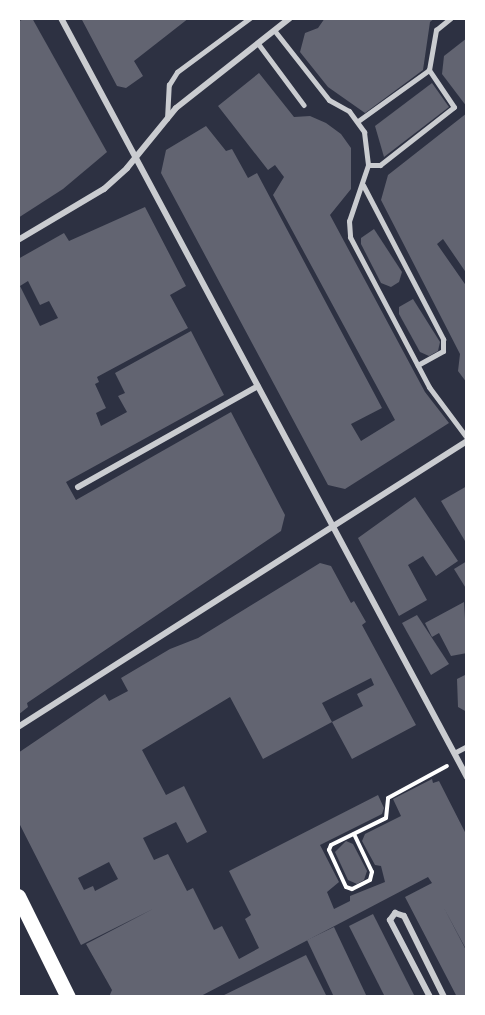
<!DOCTYPE html>
<style>
body{margin:0}
#map{position:relative;width:485px;height:1015px;overflow:hidden;background:#2d3142;font-family:"Zilla Slab",serif}
div>[style]{position:absolute}
.building>*{inset:0;background:#626471}
.path>*{height:4px;margin:-2px;padding:0 2px;transform-origin:2px;border-radius:2px;background:#fff}
.service>*{height:4.5px;margin:-2.25px;padding:0 2.25px;transform-origin:2.25px;border-radius:2.25px;background:#caccd0}
.pedestrian>*{height:5px;margin:-2.5px;padding:0 2.5px;transform-origin:2.5px;border-radius:2.5px;background:#caccd0}
.minor>*{height:6px;margin:-3px;padding:0 3px;transform-origin:3px;border-radius:3px;background:#caccd0}
.primary>*{height:15px;margin:-7.5px;padding:0 7.5px;transform-origin:7.5px;border-radius:7.5px;background:#fff}
span{translate:-50% -50%;white-space:nowrap;text-align:center;line-height:1.15;-webkit-text-stroke:4.5px #fff;paint-order:stroke}
.frame{position:absolute;inset:0;border:20px solid #fff;pointer-events:none}
</style>
<div id="map">
<div class="building">
<i style="clip-path:polygon(25px 18px,32px 18px,107px 152px,63px 189px,18px 218px,18px 22px)"></i>
<i style="clip-path:polygon(81px 18px,189px 18px,134px 61px,143px 76px,126px 88px,117px 86px)"></i>
<i style="clip-path:polygon(325px 18px,435px 18px,430px 22px,423px 70px,365px 113px,328px 87px,300px 52px,305px 33px,318px 28px)"></i>
<i style="clip-path:polygon(467px 38px,467px 107px,442px 74px,444px 56px)"></i>
<i style="clip-path:polygon(259px 73px,294px 117px,310px 116px,326px 123px,341px 134px,351px 148px,351px 189px,330px 215px,425px 392px,449px 423px,345px 489px,328px 485px,161px 173px,166px 150px,206px 126px,226px 151px,232px 149px,248px 178px,257px 173px,382px 408px,351px 424px,361px 441px,395px 420px,273px 195px,284px 177px,275px 165px,268px 170px,218px 106px)"></i>
<i style="clip-path:polygon(432px 83px,449px 107px,384px 157px,375px 126px)"></i>
<i style="clip-path:polygon(467px 113px,467px 274px,443px 239px,437px 244px,467px 287px,467px 383px,458px 371px,460px 354px,381px 200px,388px 175px)"></i>
<i style="clip-path:polygon(evenodd,145px 207px,186px 286px,170px 295px,188px 328px,97px 377px,99px 382px,95px 384px,106px 408px,96px 413px,101px 426px,127px 412px,118px 396px,125px 393px,115px 373px,191px 331px,224px 395px,66px 482px,76px 500px,231px 412px,285px 515px,281px 531px,27px 703px,28px 707px,18px 715px,18px 259px,64px 233px,69px 241px,145px 207px,28px 281px,40px 305px,49px 301px,58px 318px,40px 326px,20px 286px,28px 281px)"></i>
<i style="clip-path:polygon(374px 229px,402px 272px,399px 282px,391px 287px,381px 283px,361px 244px,361px 238px)"></i>
<i style="clip-path:polygon(413px 299px,440px 342px,438px 351px,429px 356px,420px 352px,399px 314px,399px 307px)"></i>
<i style="clip-path:polygon(467px 486px,467px 540px,465px 541px,441px 501px)"></i>
<i style="clip-path:polygon(415px 497px,458px 561px,436px 576px,423px 556px,408px 565px,427px 600px,399px 616px,358px 538px)"></i>
<i style="clip-path:polygon(467px 561px,467px 590px,454px 569px)"></i>
<i style="clip-path:polygon(evenodd,320px 563px,331px 566px,351px 603px,354px 601px,366px 622px,362px 625px,416px 725px,352px 759px,332px 722px,263px 759px,230px 697px,142px 750px,166px 795px,184px 786px,207px 832px,187px 843px,176px 822px,143px 838px,154px 860px,168px 854px,187px 891px,193px 888px,214px 930px,222px 926px,239px 959px,259px 948px,245px 919px,251px 915px,229px 871px,378px 795px,384px 808px,382px 814px,320px 845px,339px 882px,327px 892px,334px 909px,350px 901px,350px 896px,385px 882px,381px 866px,375px 865px,362px 841px,365px 834px,401px 816px,393px 799px,432px 779px,433px 783px,439px 781px,467px 836px,467px 951px,444px 908px,467px 952px,467px 997px,457px 997px,405px 897px,432px 883px,428px 877px,199px 997px,109px 997px,112px 990px,86px 944px,153px 909px,81px 945px,18px 821px,18px 753px,105px 694px,109px 701px,128px 691px,121px 678px,170px 649px,198px 638px,320px 563px,371px 678px,374px 685px,357px 694px,363px 706px,332px 722px,322px 703px,371px 678px,320px 563px,109px 862px,118px 879px,95px 891px,93px 886px,84px 890px,78px 878px,109px 862px)"></i>
<i style="clip-path:polygon(464px 602px,467px 653px,451px 656px,439px 633px,432px 637px,425px 623px)"></i>
<i style="clip-path:polygon(417px 615px,449px 664px,431px 675px,402px 623px)"></i>
<i style="clip-path:polygon(467px 674px,467px 712px,458px 707px,457px 679px)"></i>
<i style="clip-path:polygon(346px 841px,353px 844px,367px 871px,364px 880px,357px 884px,348px 880px,335px 852px)"></i>
<i style="clip-path:polygon(373px 914px,415px 997px,385px 997px,349px 926px)"></i>
<i style="clip-path:polygon(334px 927px,367px 997px,334px 997px,307px 940px)"></i>
<i style="clip-path:polygon(306px 955px,327px 997px,220px 997px)"></i>
</div>
<div class="path">
<i style="left:354px;top:834px;width:42px;rotate:64.7deg"></i>
<i style="left:372px;top:872px;width:8px;rotate:104deg"></i>
<i style="left:370px;top:880px;width:20px;rotate:153deg"></i>
<i style="left:352px;top:889px;width:6px;rotate:-162deg"></i>
<i style="left:346px;top:887px;width:41px;rotate:-114.7deg"></i>
<i style="left:329px;top:850px;width:5px;rotate:-68deg"></i>
<i style="left:331px;top:845px;width:61px;rotate:-26.1deg"></i>
<i style="left:386px;top:818px;width:20px;rotate:-84deg"></i>
<i style="left:388px;top:798px;width:67px;rotate:-28.5deg"></i>
</div>
<div class="service">
<i style="left:258px;top:43px;width:77px;rotate:53.4deg"></i>
<i style="left:167px;top:119px;width:34px;rotate:-87deg"></i>
<i style="left:169px;top:85px;width:15px;rotate:-58deg"></i>
<i style="left:177px;top:72px;width:91px;rotate:-36.5deg"></i>
</div>
<div class="pedestrian">
<i style="left:274px;top:30px;width:89px;rotate:51.8deg"></i>
<i style="left:329px;top:100px;width:23px;rotate:29deg"></i>
<i style="left:349px;top:111px;width:26px;rotate:54deg"></i>
<i style="left:364px;top:132px;width:33px;rotate:83deg"></i>
<i style="left:368px;top:165px;width:59px;rotate:108.7deg"></i>
<i style="left:349px;top:221px;width:16px;rotate:86deg"></i>
<i style="left:350px;top:237px;width:170px;rotate:62.2deg"></i>
<i style="left:429px;top:387px;width:64px;rotate:53.3deg"></i>
<i style="left:358px;top:121px;width:87px;rotate:-35.7deg"></i>
<i style="left:429px;top:70px;width:41px;rotate:-80.1deg"></i>
<i style="left:436px;top:30px;width:19px;rotate:-39deg"></i>
<i style="left:368px;top:165px;width:12px"></i>
<i style="left:380px;top:165px;width:94px;rotate:-38.1deg"></i>
<i style="left:454px;top:107px;width:45px;rotate:-124deg"></i>
<i style="left:363px;top:185px;width:174px;rotate:62.5deg"></i>
<i style="left:443px;top:339px;width:12px;rotate:90deg"></i>
<i style="left:443px;top:351px;width:29px;rotate:151deg"></i>
<i style="left:454px;top:753px;width:15px;rotate:-28deg"></i>
</div>
<div class="minor">
<i style="left:61px;top:18px;width:861px;rotate:61.86deg"></i>
<i style="left:18px;top:240px;width:100px;rotate:-30.7deg"></i>
<i style="left:104px;top:189px;width:31px;rotate:-42deg"></i>
<i style="left:127px;top:168px;width:77px;rotate:-50.8deg"></i>
<i style="left:176px;top:108px;width:145px;rotate:-38.3deg"></i>
<i style="left:78px;top:487px;width:206px;rotate:-29.3deg"></i>
<i style="left:18px;top:727px;width:532px;rotate:-32.5deg"></i>
<i style="left:430px;top:997px;width:87px;rotate:-117.5deg"></i>
<i style="left:390px;top:920px;width:9px;rotate:-54deg"></i>
<i style="left:395px;top:913px;width:9px;rotate:18deg"></i>
<i style="left:404px;top:916px;width:90px;rotate:63.7deg"></i>
</div>
<div class="primary">
<i style="left:18px;top:896px;width:113px;rotate:63.7deg"></i>
</div>
<div class="frame"></div>
</div>
